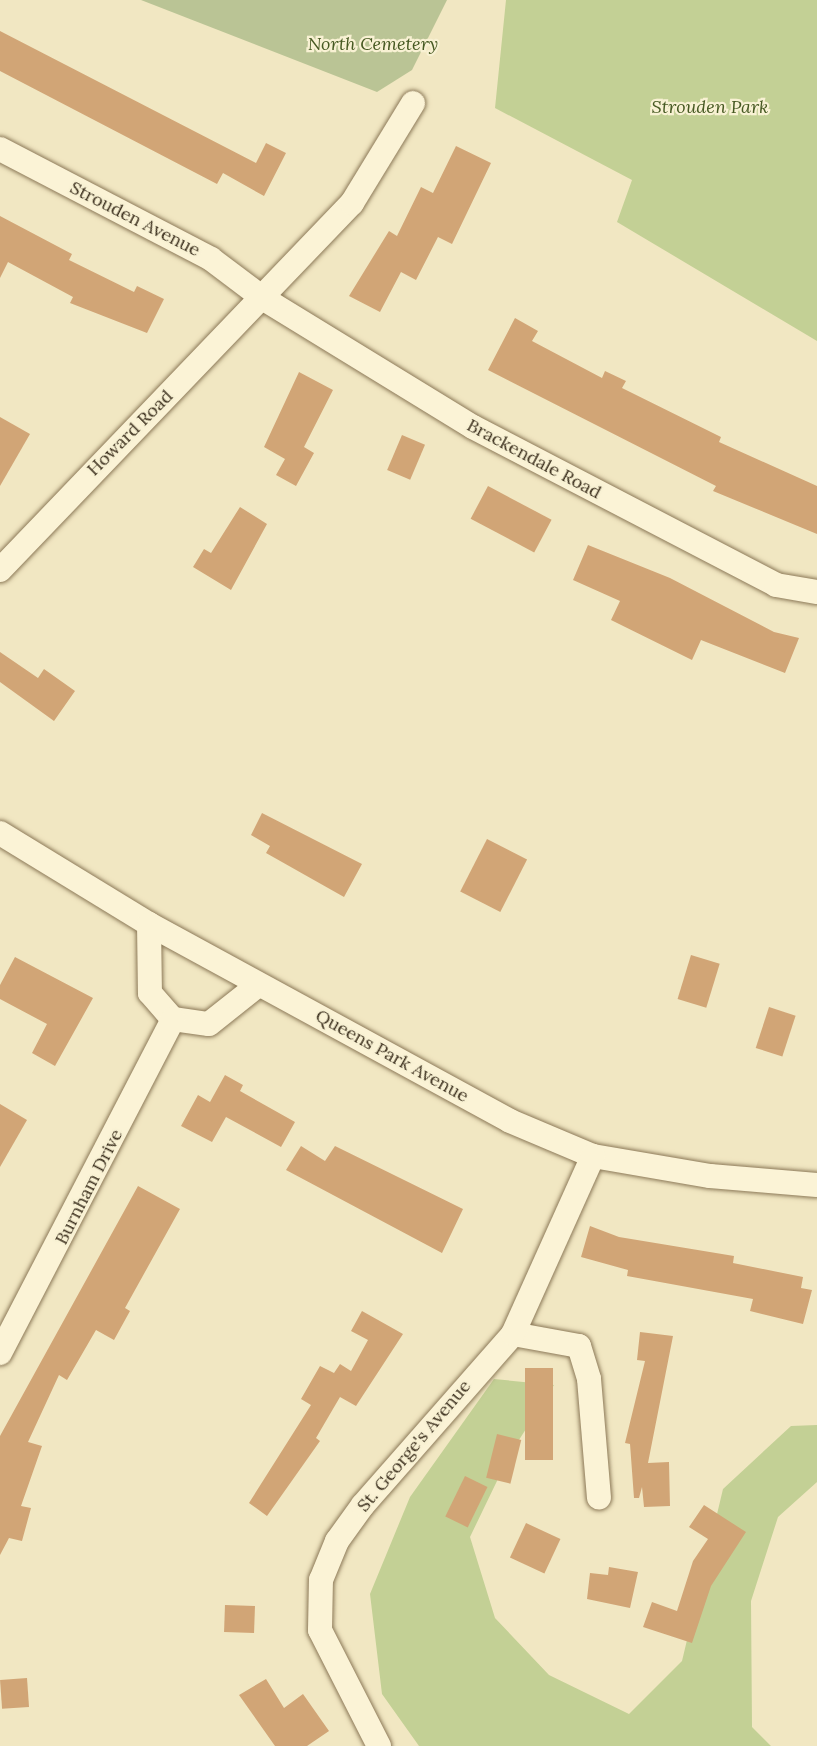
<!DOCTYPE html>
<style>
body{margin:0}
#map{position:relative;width:817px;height:1746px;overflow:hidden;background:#f1e7c2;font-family:Lora,serif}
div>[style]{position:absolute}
.green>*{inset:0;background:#c3d095}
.cemetery>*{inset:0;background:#bac495}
.building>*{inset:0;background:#d1a576;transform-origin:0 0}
.roads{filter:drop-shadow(0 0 2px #8c7958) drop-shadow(0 0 2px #8c7958)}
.street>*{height:24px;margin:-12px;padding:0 12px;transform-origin:12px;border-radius:12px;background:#fbf3d6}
span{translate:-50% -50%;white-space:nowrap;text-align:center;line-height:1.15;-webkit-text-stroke:4.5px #f8f1d3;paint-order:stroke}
.park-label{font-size:18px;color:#465922;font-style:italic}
.street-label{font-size:18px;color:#3b2f1d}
</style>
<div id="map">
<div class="green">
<i style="clip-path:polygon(506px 0,817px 0,817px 341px,617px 222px,632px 180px,495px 108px)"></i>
<i style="clip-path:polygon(494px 1379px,554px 1385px,510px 1454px,470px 1537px,495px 1618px,549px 1675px,629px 1714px,682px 1661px,723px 1489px,791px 1426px,817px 1425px,817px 1482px,778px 1517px,751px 1601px,752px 1727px,771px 1746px,419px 1746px,382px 1694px,370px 1594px,410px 1497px)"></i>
</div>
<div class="cemetery">
<i style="clip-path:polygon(141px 0,447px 0,412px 70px,377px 92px)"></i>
</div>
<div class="building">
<i style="clip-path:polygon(0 31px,256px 163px,266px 143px,286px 153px,264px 196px,223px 173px,217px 184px,0 71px)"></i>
<i style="clip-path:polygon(456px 146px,491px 163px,452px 244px,438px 237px,416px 280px,401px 272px,380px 312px,349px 296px,389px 231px,397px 236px,421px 187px,433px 193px)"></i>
<i style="clip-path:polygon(0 216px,72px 254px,69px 260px,134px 292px,137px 286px,164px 299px,147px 333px,70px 303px,73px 297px,8px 262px,0 278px)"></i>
<i style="clip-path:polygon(515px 318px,538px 331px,532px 341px,602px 378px,605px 371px,626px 381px,622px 388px,721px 437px,719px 442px,817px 486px,817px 534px,713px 491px,716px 486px,488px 370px)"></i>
<i style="clip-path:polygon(299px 372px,333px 390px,304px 447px,314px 453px,296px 486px,276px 475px,285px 459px,264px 447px)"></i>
<i style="clip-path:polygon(0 417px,30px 434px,0 486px)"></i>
<i style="left:402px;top:435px;width:25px;height:38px;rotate:23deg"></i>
<i style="left:488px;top:486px;width:72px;height:37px;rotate:28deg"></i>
<i style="clip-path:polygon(240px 507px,267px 524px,231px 590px,193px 567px,204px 549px,211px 553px)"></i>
<i style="clip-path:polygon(588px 545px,670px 578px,774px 632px,799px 638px,785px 673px,701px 640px,692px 660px,611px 620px,620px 601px,573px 580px)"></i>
<i style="clip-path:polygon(0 652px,38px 678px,44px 669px,75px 691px,54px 721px,0 682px)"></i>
<i style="clip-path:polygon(262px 813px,362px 864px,344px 897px,266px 853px,270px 846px,251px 835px)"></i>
<i style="left:487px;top:839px;width:45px;height:59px;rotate:27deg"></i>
<i style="left:691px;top:955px;width:30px;height:46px;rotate:17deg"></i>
<i style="clip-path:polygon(15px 957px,93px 998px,55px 1066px,32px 1053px,47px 1024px,0 999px,0 985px)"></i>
<i style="left:769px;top:1007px;width:28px;height:43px;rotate:18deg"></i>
<i style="clip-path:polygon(225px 1075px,243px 1085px,240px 1091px,295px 1122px,281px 1147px,226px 1117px,212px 1142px,181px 1126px,198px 1095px,210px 1102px)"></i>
<i style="clip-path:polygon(0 1104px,27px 1120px,0 1167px)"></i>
<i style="clip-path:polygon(301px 1146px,325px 1161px,335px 1146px,463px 1209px,442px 1253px,286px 1170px)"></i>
<i style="clip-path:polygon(138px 1186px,180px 1209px,125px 1308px,130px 1311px,114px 1340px,96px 1330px,67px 1380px,59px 1375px,28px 1442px,42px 1446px,21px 1506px,31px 1508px,22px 1541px,9px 1538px,0 1555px,0 1436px)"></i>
<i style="clip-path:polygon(590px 1226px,619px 1237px,734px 1256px,733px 1263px,803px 1277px,801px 1288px,812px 1290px,803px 1324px,750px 1311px,753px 1299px,627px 1276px,628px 1270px,581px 1257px)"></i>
<i style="clip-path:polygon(362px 1311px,403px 1334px,356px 1406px,340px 1397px,316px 1438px,320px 1441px,267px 1516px,249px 1503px,311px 1405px,301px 1399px,320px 1366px,334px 1373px,340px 1364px,351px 1371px,368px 1340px,351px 1331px)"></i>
<i style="clip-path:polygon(640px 1332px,673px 1336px,648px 1463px,669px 1462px,670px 1506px,644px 1507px,642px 1487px,639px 1498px,634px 1498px,630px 1444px,625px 1443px,645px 1361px,637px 1360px)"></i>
<i style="left:525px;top:1368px;width:28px;height:92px"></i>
<i style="left:497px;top:1434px;width:25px;height:45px;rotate:14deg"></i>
<i style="left:465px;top:1476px;width:25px;height:45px;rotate:26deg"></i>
<i style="clip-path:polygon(704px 1505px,746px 1532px,711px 1586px,692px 1643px,643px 1627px,652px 1602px,677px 1611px,693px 1561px,708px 1539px,689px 1527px)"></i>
<i style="left:526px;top:1523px;width:38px;height:38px;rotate:25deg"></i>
<i style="clip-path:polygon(609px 1567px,638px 1572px,630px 1608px,587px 1599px,590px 1573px,608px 1575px)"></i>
<i style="left:225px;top:1605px;width:30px;height:27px;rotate:2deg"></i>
<i style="left:27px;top:1678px;width:29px;height:27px;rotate:86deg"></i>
<i style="clip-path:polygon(266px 1679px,284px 1708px,303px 1694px,329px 1731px,307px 1746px,275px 1746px,239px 1695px)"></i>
</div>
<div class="roads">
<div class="street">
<i style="left:0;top:149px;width:238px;rotate:27.5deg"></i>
<i style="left:211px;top:259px;width:66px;rotate:37deg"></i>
<i style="left:264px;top:299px;width:245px;rotate:31.5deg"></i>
<i style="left:473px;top:427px;width:342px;rotate:27.5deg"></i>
<i style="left:776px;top:585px;width:42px;rotate:9.7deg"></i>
<i style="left:0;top:570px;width:509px;rotate:-46.2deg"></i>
<i style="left:352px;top:203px;width:117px;rotate:-58.6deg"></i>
<i style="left:0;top:833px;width:175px;rotate:31.4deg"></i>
<i style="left:149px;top:924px;width:411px;rotate:28.6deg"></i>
<i style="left:510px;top:1121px;width:90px;rotate:22.9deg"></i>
<i style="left:593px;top:1156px;width:119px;rotate:9.7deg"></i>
<i style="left:710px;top:1176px;width:107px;rotate:4.8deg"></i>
<i style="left:149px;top:924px;width:69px;rotate:89.2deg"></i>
<i style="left:150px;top:993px;width:35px;rotate:49deg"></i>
<i style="left:173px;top:1019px;width:36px;rotate:8deg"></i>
<i style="left:209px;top:1024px;width:63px;rotate:-38.5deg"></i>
<i style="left:513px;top:1334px;width:67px;rotate:10.3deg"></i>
<i style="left:579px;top:1346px;width:34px;rotate:73deg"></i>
<i style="left:589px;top:1379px;width:119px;rotate:85.2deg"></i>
<i style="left:0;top:1353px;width:376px;rotate:-62.6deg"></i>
<i style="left:379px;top:1746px;width:130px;rotate:-117deg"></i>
<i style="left:320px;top:1630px;width:50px;rotate:-88.9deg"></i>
<i style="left:321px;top:1580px;width:42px;rotate:-67.7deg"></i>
<i style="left:337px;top:1541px;width:44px;rotate:-54.2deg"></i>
<i style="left:363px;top:1505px;width:227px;rotate:-48.7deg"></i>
<i style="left:513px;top:1334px;width:195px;rotate:-65.8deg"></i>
</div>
</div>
<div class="park-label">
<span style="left:373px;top:44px">North Cemetery</span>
<span style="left:710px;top:107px">Strouden Park</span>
</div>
<div class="street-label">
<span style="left:135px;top:219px;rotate:27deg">Strouden Avenue</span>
<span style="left:130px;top:433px;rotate:-45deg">Howard Road</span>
<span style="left:534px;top:459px;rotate:28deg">Brackendale Road</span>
<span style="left:392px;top:1056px;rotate:29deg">Queens Park Avenue</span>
<span style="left:89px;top:1187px;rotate:-63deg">Burnham Drive</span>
<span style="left:414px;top:1446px;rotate:-50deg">St. George's Avenue</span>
</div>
</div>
